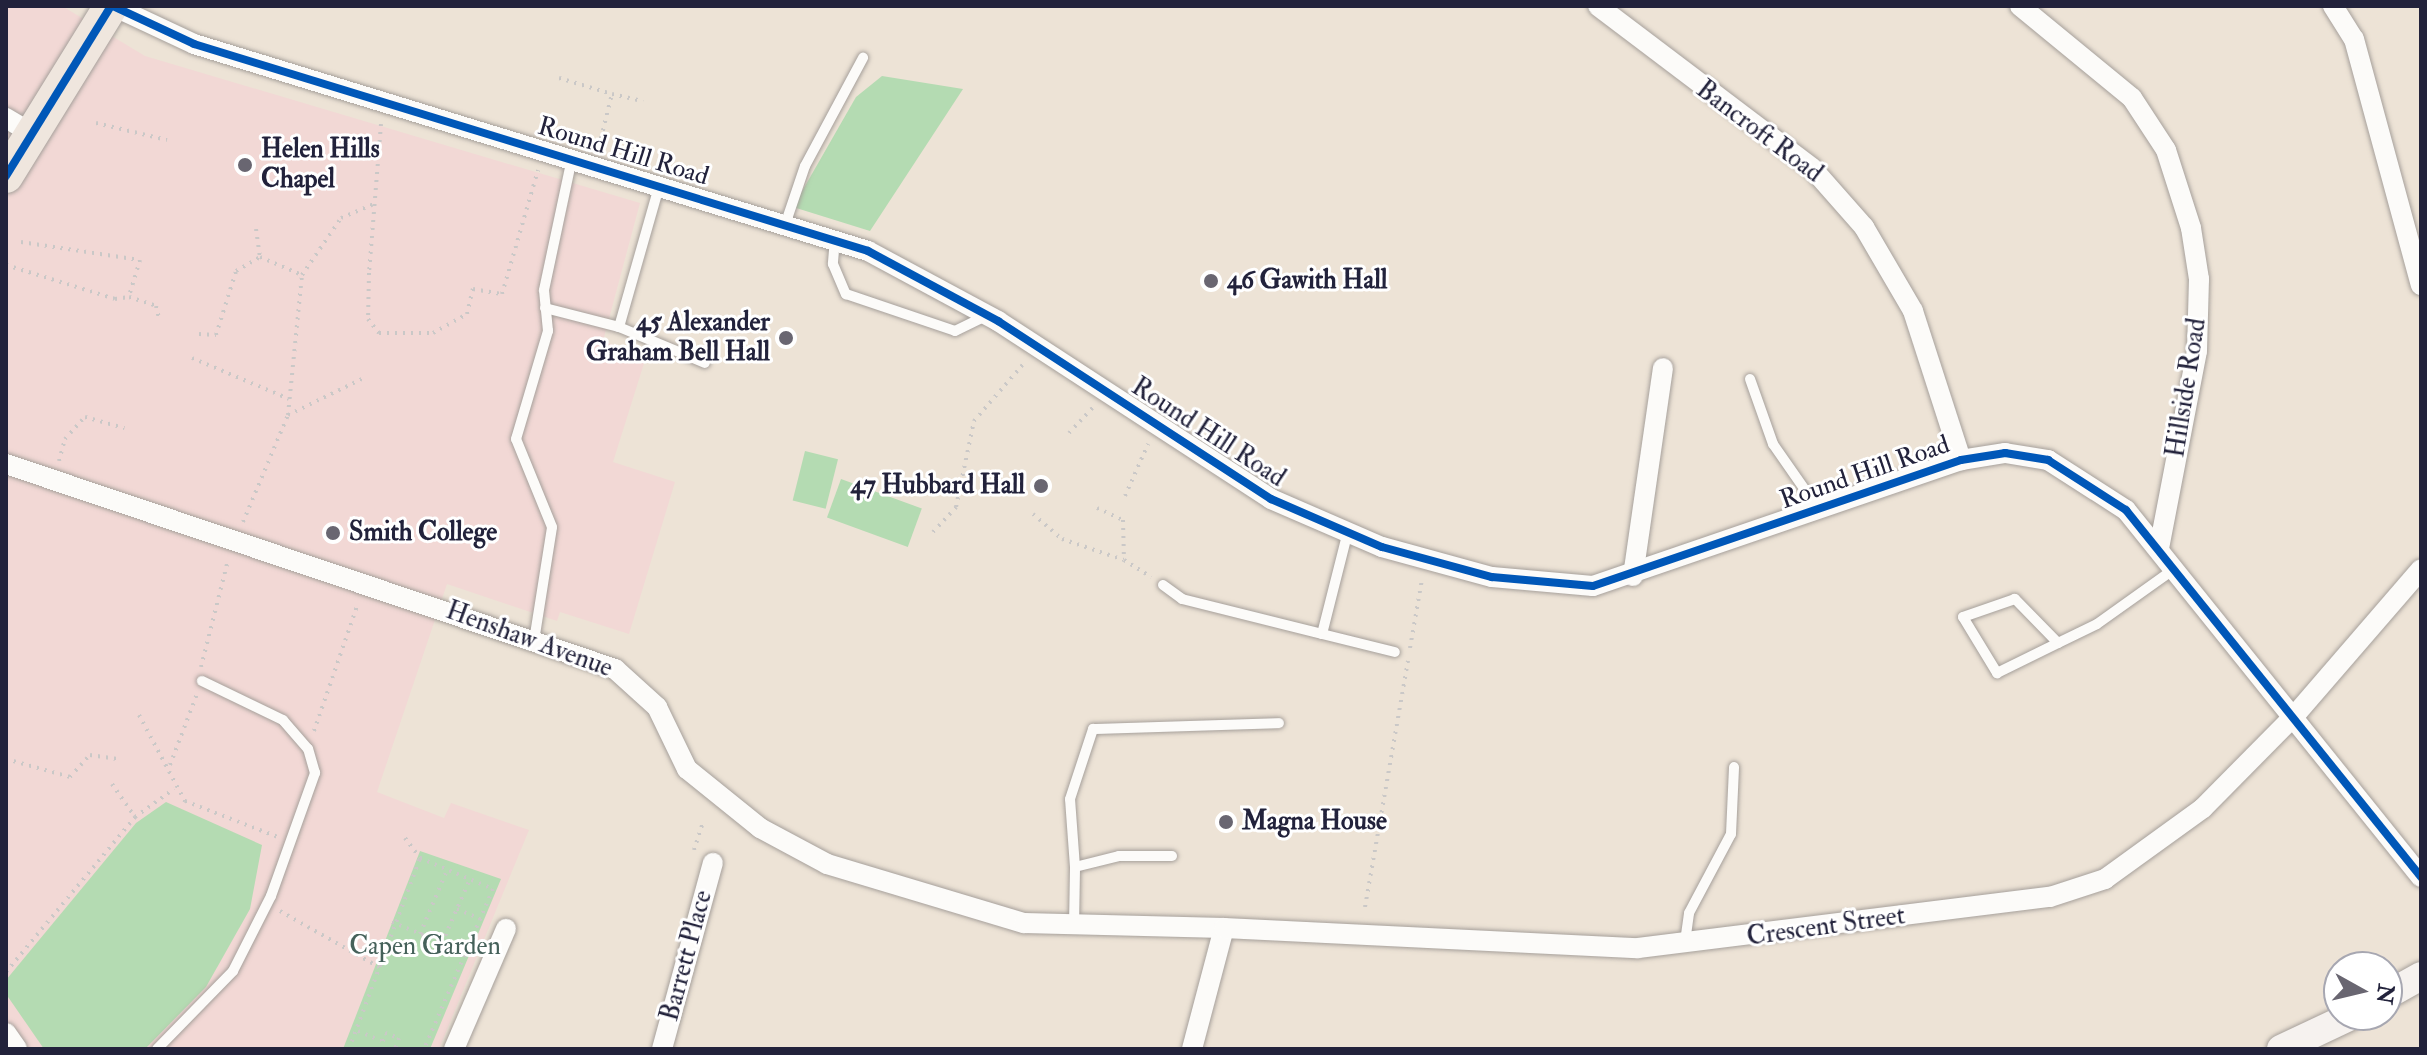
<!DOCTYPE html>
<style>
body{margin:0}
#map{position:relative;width:2427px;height:1055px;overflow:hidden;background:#ede3d6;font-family:"IM FELL Double Pica",serif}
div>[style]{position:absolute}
.built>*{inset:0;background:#f2d8d5}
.green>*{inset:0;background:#b4dbb2;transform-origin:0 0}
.path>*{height:4px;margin-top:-2px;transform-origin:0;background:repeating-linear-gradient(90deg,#cac8c7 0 2px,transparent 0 8px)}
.roads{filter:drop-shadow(0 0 2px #a6a09b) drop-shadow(0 0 2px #a6a09b)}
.service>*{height:10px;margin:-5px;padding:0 5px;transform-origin:5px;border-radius:5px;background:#fcfbf9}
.minor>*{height:20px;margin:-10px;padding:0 10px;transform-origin:10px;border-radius:10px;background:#fcfbf9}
.secondary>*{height:28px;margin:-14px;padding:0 14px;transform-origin:14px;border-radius:14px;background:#f6f2ef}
.trunk>*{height:34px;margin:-17px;padding:0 17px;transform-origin:17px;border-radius:17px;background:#efe6de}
.cycleway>*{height:8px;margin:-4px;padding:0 4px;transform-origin:4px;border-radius:4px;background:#0057b8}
.dots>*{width:22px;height:22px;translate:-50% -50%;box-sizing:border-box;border:4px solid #fff;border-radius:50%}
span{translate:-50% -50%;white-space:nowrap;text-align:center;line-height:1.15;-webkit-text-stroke:6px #fff;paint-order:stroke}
.street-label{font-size:26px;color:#22223b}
.poi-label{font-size:26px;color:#22223b;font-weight:700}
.left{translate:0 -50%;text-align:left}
.right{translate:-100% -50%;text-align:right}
.park-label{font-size:26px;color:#45615a}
.frame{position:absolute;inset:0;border:8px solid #22223b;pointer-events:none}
.north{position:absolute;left:2323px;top:951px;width:80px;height:80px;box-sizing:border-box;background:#fff;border:2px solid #a7a7b1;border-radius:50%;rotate:98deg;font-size:22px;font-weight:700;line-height:32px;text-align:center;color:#22223b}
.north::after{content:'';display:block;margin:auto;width:28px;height:36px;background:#696671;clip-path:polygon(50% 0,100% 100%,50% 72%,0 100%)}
</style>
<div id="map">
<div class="built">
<i style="clip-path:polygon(6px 6px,62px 6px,145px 56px,640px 203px,603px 341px,646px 357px,613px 462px,675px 482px,629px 634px,560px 612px,557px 621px,447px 584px,377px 792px,444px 818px,451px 803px,529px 830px,439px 1049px,6px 1049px)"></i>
</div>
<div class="green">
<i style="clip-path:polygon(882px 76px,963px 89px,870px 231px,793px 207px,856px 97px)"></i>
<i style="left:805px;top:451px;width:34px;height:51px;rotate:14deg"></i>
<i style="left:841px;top:479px;width:86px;height:41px;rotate:20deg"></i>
<i style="clip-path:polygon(166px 802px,262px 845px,250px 909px,206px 987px,145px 1049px,44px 1049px,6px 994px,6px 980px,136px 823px)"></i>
<i style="clip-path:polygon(420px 851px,501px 879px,430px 1049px,343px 1049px)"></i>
</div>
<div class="path">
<i style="left:559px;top:78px;width:55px;rotate:16.8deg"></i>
<i style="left:96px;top:123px;width:73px;rotate:13.5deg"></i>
<i style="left:381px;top:124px;width:149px;rotate:94.6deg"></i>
<i style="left:369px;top:273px;width:46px;rotate:91.2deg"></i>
<i style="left:368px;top:319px;width:18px;rotate:52deg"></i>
<i style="left:379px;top:333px;width:54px"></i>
<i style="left:433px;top:333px;width:39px;rotate:-29deg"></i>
<i style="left:467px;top:314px;width:26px;rotate:-77deg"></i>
<i style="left:473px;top:289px;width:29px;rotate:10deg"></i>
<i style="left:502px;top:294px;width:129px;rotate:-73.8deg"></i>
<i style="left:599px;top:146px;width:54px;rotate:-76deg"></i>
<i style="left:612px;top:94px;width:32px;rotate:13deg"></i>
<i style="left:256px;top:229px;width:28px;rotate:82deg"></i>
<i style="left:21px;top:242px;width:120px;rotate:8.6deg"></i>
<i style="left:140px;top:260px;width:39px;rotate:107deg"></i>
<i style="left:129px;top:297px;width:28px;rotate:18deg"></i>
<i style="left:156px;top:306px;width:12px;rotate:76deg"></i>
<i style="left:6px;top:265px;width:114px;rotate:17.3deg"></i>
<i style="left:115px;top:299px;width:14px;rotate:-8deg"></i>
<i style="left:199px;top:334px;width:17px;rotate:3deg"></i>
<i style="left:216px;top:335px;width:67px;rotate:-72.6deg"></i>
<i style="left:236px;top:271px;width:28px;rotate:-30deg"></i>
<i style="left:260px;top:257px;width:46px;rotate:23.2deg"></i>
<i style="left:192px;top:358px;width:105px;rotate:22.9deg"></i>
<i style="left:288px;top:415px;width:85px;rotate:-26deg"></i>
<i style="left:1069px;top:433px;width:35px;rotate:-47deg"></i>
<i style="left:59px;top:461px;width:23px;rotate:-75deg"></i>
<i style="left:65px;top:439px;width:30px;rotate:-48deg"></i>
<i style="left:85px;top:417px;width:41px;rotate:15.8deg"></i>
<i style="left:1125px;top:496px;width:57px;rotate:-66.1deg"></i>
<i style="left:1097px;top:508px;width:29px;rotate:25deg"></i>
<i style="left:1123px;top:520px;width:40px;rotate:88.6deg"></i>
<i style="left:1124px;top:560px;width:32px;rotate:32deg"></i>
<i style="left:1033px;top:514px;width:38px;rotate:41deg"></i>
<i style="left:1062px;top:539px;width:65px;rotate:18.7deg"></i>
<i style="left:243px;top:522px;width:116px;rotate:-67.2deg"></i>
<i style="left:288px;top:415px;width:141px;rotate:-84.3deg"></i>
<i style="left:302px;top:275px;width:69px;rotate:-55.6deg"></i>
<i style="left:341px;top:218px;width:36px;rotate:-23deg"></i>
<i style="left:933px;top:532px;width:34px;rotate:-47deg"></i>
<i style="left:956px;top:507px;width:88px;rotate:-78.2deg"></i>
<i style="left:974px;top:421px;width:78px;rotate:-49.2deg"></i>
<i style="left:1410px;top:648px;width:70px;rotate:-80.1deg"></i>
<i style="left:201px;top:667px;width:110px;rotate:-75.8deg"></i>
<i style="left:139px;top:715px;width:98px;rotate:61.9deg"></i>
<i style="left:185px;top:801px;width:100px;rotate:21.2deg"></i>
<i style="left:314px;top:731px;width:135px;rotate:-71deg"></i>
<i style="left:6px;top:759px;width:66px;rotate:15.7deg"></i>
<i style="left:70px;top:777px;width:30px;rotate:-48deg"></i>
<i style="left:90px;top:755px;width:28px;rotate:8deg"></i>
<i style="left:170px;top:765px;width:76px;rotate:-69.2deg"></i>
<i style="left:112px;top:784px;width:40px;rotate:55.1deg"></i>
<i style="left:405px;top:838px;width:25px;rotate:53deg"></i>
<i style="left:694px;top:850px;width:29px;rotate:-72deg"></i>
<i style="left:1365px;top:907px;width:250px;rotate:-80.1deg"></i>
<i style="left:457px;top:909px;width:25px;rotate:23deg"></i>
<i style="left:280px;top:911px;width:114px;rotate:29.5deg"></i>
<i style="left:392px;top:922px;width:80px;rotate:22.7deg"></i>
<i style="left:420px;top:934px;width:69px;rotate:-67.1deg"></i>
<i style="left:442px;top:943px;width:70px;rotate:-66.4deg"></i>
<i style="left:6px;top:972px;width:202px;rotate:-50.2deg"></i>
<i style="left:135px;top:817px;width:48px;rotate:-35.7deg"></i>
<i style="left:358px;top:1031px;width:25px;rotate:23deg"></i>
<i style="left:349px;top:1049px;width:204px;rotate:-69.6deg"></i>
<i style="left:420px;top:858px;width:79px;rotate:23deg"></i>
<i style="left:493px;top:889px;width:174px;rotate:113.3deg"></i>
<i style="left:381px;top:1049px;width:16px;rotate:-76deg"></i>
<i style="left:385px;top:1033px;width:15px;rotate:20deg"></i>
<i style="left:399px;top:1038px;width:12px;rotate:110deg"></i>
</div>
<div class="roads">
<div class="service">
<i style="left:786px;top:222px;width:59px;rotate:-71.3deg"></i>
<i style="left:805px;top:166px;width:123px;rotate:-61.8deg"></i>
<i style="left:835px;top:239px;width:25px;rotate:95deg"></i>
<i style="left:833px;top:264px;width:33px;rotate:67deg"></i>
<i style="left:846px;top:294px;width:115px;rotate:18.7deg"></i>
<i style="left:955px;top:331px;width:37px;rotate:-26deg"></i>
<i style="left:545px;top:308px;width:76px;rotate:14.4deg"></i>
<i style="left:619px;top:327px;width:93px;rotate:22.7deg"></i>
<i style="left:619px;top:327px;width:146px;rotate:-74.1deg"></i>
<i style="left:1750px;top:379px;width:69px;rotate:70.5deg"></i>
<i style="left:1773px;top:444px;width:80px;rotate:55.1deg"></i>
<i style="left:1163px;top:585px;width:24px;rotate:36deg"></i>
<i style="left:1182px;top:599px;width:144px;rotate:14deg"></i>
<i style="left:1322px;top:634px;width:102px;rotate:-75.8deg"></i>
<i style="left:1322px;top:634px;width:75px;rotate:13.9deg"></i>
<i style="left:534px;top:641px;width:115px;rotate:-81deg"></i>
<i style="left:552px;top:527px;width:95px;rotate:-112.2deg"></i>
<i style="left:516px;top:439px;width:113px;rotate:-73.5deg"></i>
<i style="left:548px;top:331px;width:41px;rotate:-95.6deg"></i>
<i style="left:544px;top:290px;width:135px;rotate:-78deg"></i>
<i style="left:2058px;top:643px;width:62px;rotate:-134.3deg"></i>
<i style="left:2015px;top:599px;width:55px;rotate:160.9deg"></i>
<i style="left:1963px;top:617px;width:66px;rotate:58.7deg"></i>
<i style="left:1997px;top:673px;width:68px;rotate:-26.2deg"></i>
<i style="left:2058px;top:643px;width:43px;rotate:-26deg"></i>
<i style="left:2097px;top:624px;width:95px;rotate:-35.5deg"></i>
<i style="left:1075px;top:867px;width:68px;rotate:-94.2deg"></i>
<i style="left:1070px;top:799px;width:74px;rotate:-71.8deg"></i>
<i style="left:1093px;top:729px;width:186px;rotate:-1.8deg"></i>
<i style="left:1074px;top:926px;width:59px;rotate:-89deg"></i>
<i style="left:1075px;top:867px;width:45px;rotate:-14deg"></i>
<i style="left:1119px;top:856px;width:53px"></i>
<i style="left:1685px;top:942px;width:29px;rotate:-82deg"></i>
<i style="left:1689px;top:913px;width:89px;rotate:-62deg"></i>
<i style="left:1731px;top:834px;width:67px;rotate:-87.4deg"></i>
<i style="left:157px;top:1049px;width:109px;rotate:-45.7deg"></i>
<i style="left:233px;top:971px;width:84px;rotate:-63.1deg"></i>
<i style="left:271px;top:896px;width:131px;rotate:-70.3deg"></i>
<i style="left:315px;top:773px;width:25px;rotate:-106deg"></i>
<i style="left:308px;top:749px;width:38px;rotate:-131deg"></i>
<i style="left:283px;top:720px;width:90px;rotate:-154.3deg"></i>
</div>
<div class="minor">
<i style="left:113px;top:6px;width:89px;rotate:25.1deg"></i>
<i style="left:194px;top:44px;width:705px;rotate:17.07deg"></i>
<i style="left:868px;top:251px;width:148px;rotate:28.3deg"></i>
<i style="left:998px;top:321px;width:326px;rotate:33.1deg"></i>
<i style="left:1271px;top:499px;width:121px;rotate:23.4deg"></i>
<i style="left:1382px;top:547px;width:114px;rotate:15.3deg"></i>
<i style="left:1492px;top:577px;width:101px;rotate:5.1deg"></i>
<i style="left:1593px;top:586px;width:389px;rotate:-18.9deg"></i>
<i style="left:1961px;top:460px;width:45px;rotate:-9deg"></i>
<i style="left:2005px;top:453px;width:44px;rotate:9.2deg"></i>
<i style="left:2048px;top:460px;width:93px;rotate:32.7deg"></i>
<i style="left:2126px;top:510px;width:471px;rotate:51.2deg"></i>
<i style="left:1598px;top:6px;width:268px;rotate:37.1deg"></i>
<i style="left:1812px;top:168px;width:79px;rotate:48.6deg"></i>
<i style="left:1864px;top:227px;width:97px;rotate:59.7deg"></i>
<i style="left:1913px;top:311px;width:157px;rotate:72.1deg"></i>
<i style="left:2020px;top:6px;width:145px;rotate:39.4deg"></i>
<i style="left:2132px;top:98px;width:62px;rotate:56.8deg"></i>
<i style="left:2166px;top:150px;width:82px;rotate:72.2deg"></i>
<i style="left:2191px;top:228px;width:52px;rotate:81.1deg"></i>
<i style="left:2199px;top:279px;width:72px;rotate:91.6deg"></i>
<i style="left:2197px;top:351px;width:201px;rotate:100.9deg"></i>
<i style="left:2333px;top:6px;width:39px;rotate:58deg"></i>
<i style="left:2354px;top:39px;width:255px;rotate:74.8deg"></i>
<i style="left:6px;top:118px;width:26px;rotate:31deg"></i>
<i style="left:6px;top:464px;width:643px;rotate:18.6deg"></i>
<i style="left:615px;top:669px;width:57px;rotate:42.1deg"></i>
<i style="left:657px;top:707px;width:69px;rotate:64.2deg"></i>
<i style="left:687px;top:769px;width:94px;rotate:38.9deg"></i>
<i style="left:760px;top:828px;width:76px;rotate:28.2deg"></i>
<i style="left:827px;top:864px;width:206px;rotate:16.7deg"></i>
<i style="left:1024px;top:923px;width:200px;rotate:1.4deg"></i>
<i style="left:1633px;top:576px;width:210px;rotate:-81.8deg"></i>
<i style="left:6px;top:1033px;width:19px;rotate:55deg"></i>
<i style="left:454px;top:1049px;width:131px;rotate:-66.6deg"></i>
<i style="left:662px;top:1049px;width:193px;rotate:-74.7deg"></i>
<i style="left:1192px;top:1049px;width:125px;rotate:-75.2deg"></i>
<i style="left:1224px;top:928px;width:414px;rotate:2.8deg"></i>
<i style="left:1638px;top:948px;width:415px;rotate:-7.1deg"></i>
<i style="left:2050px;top:897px;width:58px;rotate:-18.1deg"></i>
<i style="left:2105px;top:879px;width:121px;rotate:-35.9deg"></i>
<i style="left:2203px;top:808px;width:132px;rotate:-45.3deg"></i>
<i style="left:2296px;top:714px;width:191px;rotate:-49.2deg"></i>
</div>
<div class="secondary">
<i style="left:2387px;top:995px;width:39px;rotate:-29deg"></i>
<i style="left:2281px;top:1049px;width:80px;rotate:-25.3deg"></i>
</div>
<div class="trunk">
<i style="left:6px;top:176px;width:200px;rotate:-58.3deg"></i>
</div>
</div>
<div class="cycleway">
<i style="left:113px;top:6px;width:89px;rotate:25.1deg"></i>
<i style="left:194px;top:44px;width:705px;rotate:17.07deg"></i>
<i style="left:868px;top:251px;width:148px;rotate:28.3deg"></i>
<i style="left:998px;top:321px;width:326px;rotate:33.1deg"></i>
<i style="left:1271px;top:499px;width:121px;rotate:23.4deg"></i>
<i style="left:1382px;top:547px;width:114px;rotate:15.3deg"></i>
<i style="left:1492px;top:577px;width:101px;rotate:5.1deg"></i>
<i style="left:1593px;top:586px;width:389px;rotate:-18.9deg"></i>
<i style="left:1961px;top:460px;width:45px;rotate:-9deg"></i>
<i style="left:2005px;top:453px;width:44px;rotate:9.2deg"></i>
<i style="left:2048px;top:460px;width:93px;rotate:32.7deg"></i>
<i style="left:2126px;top:510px;width:471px;rotate:51.2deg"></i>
<i style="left:6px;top:176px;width:200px;rotate:-58.3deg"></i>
</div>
<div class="dots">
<i style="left:245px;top:165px;background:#696671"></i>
<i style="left:1211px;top:281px;background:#696671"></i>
<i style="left:786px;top:338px;background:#696671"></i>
<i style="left:1041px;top:486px;background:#696671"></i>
<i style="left:333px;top:533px;background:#696671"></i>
<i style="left:1226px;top:822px;background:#696671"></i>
</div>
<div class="street-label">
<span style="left:1759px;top:132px;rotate:37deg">Bancroft Road</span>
<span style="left:623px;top:152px;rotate:17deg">Round Hill Road</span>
<span style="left:2187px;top:388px;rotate:-81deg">Hillside Road</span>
<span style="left:1208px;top:433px;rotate:33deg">Round Hill Road</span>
<span style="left:1865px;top:473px;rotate:-19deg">Round Hill Road</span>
<span style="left:529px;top:640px;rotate:20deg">Henshaw Avenue</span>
<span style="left:1826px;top:927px;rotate:-8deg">Crescent Street</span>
<span style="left:687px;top:956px;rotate:-75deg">Barrett Place</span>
</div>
<div class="poi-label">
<span class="left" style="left:261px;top:165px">Helen Hills<br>Chapel</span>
<span class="left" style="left:1227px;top:281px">46 Gawith Hall</span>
<span class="right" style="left:770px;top:338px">45 Alexander<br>Graham Bell Hall</span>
<span class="right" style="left:1025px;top:486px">47 Hubbard Hall</span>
<span class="left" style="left:349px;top:533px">Smith College</span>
<span class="left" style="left:1242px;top:822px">Magna House</span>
</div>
<div class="park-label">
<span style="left:425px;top:947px">Capen Garden</span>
</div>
<div class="frame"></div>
<div class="north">N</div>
</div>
